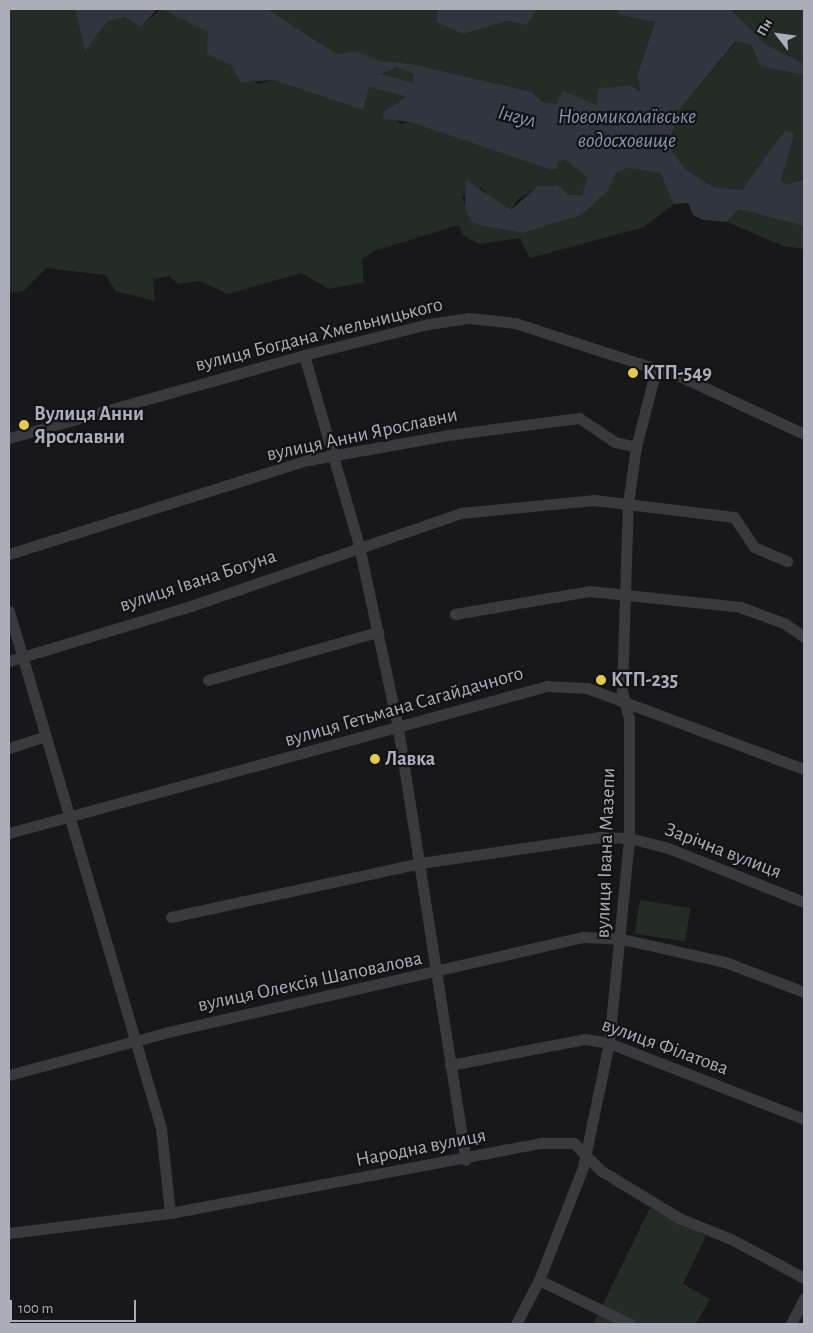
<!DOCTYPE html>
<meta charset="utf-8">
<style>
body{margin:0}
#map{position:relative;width:813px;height:1333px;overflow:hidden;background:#18181a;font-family:"Alegreya Sans",sans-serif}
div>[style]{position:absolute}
.green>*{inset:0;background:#242c26;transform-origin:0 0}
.water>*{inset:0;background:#31363e}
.river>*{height:15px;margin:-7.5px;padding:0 7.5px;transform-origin:7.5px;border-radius:7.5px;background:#31363e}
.minor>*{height:11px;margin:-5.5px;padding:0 5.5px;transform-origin:5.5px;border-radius:5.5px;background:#39393e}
.dots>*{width:14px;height:14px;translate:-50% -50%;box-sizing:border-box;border:2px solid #131315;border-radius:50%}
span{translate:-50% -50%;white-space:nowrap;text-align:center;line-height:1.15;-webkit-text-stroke:4.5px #131315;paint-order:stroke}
.street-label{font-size:20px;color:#abadb8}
.poi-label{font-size:20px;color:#abadb8;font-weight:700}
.left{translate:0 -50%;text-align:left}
.water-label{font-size:21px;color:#8694b0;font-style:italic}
.frame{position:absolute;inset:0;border:10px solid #abadb8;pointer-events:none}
.north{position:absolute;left:753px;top:10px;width:50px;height:50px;-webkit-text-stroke:4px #131315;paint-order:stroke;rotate:300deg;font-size:14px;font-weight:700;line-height:20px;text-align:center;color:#abadb8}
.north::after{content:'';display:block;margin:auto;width:18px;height:22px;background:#abadb8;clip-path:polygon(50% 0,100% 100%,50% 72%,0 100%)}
.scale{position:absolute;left:10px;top:1300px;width:126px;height:22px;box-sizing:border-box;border:2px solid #abadb8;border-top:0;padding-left:6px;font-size:15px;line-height:18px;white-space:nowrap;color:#abadb8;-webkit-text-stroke:4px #131315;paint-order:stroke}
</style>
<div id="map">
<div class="green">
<i style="clip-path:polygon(9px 9px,75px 9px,85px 50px,108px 21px,125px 17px,141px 26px,161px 9px,208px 32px,231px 65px,258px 84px,273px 80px,363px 110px,372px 78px,397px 67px,414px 73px,410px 94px,384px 111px,400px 124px,410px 122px,557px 163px,565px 158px,589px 179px,582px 195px,568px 194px,558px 185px,539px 186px,517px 200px,511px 210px,494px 202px,481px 187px,462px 197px,472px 222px,482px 226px,523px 233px,581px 215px,608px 191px,616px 173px,627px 168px,660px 173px,674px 204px,644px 227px,530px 258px,520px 238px,479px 244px,463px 235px,459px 225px,377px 250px,362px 259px,364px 282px,329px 289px,301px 273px,228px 294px,200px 281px,178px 284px,169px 276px,153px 279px,155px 301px,116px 291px,105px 275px,46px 268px,24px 291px,9px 293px)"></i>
<i style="clip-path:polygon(267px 9px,438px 9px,436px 22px,463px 34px,507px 21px,526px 25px,538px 9px,616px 9px,619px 15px,655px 22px,637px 76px,642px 93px,596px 105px,557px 104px,543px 102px,532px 92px,412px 64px,380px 61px,357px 51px,337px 54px)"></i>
<i style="clip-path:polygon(731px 9px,804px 9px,804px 64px,764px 43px)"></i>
<i style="clip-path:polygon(737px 41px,751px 45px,760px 63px,768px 68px,804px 75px,804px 178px,787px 186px,781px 180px,795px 133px,785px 130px,742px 190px,713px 187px,685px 169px,668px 145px,680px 109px)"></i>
<i style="clip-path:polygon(739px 209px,804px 226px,804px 249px,783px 246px,727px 222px)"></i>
<i style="left:640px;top:900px;width:51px;height:34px;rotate:9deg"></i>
<i style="clip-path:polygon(650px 1208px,706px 1236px,683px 1284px,710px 1299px,696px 1324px,593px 1324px)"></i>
</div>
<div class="water">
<i style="clip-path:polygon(75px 9px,157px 9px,141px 27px,125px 17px,108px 21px,85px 51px)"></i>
<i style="clip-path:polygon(161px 9px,267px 9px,337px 54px,357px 51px,380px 61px,412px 64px,532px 92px,543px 102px,557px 104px,563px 91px,596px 105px,599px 88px,631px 86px,641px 92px,637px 76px,655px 22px,619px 15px,616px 9px,731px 9px,764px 43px,804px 64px,804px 75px,768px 68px,760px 64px,751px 45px,736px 41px,680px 109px,668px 145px,685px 169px,713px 187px,742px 190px,785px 130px,795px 133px,781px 180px,787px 185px,804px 179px,804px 226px,739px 209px,727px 222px,703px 220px,693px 215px,688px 203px,674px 204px,660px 173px,627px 168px,616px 173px,608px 191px,581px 215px,523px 233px,482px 226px,472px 222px,465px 208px,466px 180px,511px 210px,538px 186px,558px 185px,568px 194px,582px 195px,588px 178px,565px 159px,557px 163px,558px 169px,550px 169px,410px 122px,383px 119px,384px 111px,410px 94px,414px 74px,397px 67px,372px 78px,363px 110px,273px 80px,241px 82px,231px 65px,207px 54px,208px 32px)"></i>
<i style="clip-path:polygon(438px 9px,538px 9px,526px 25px,507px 21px,463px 34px,436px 22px)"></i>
</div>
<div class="river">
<i style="left:352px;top:74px;width:82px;rotate:14.9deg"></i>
</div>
<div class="minor">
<i style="left:304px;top:355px;width:199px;rotate:73.9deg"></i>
<i style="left:359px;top:546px;width:186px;rotate:77.9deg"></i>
<i style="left:398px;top:728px;width:437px;rotate:81.1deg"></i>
<i style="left:9px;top:438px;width:306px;rotate:-15.7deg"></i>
<i style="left:304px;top:355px;width:128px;rotate:-14deg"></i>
<i style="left:428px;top:324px;width:41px;rotate:-8.3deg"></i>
<i style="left:469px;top:318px;width:46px;rotate:6.2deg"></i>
<i style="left:515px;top:323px;width:178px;rotate:18deg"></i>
<i style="left:684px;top:378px;width:132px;rotate:25deg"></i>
<i style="left:9px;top:554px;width:313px;rotate:-17.5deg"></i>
<i style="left:308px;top:460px;width:142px;rotate:-10.1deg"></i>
<i style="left:448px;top:435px;width:132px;rotate:-7.4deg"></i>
<i style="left:579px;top:418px;width:43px;rotate:33.7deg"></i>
<i style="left:615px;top:442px;width:22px;rotate:13deg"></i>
<i style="left:9px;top:611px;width:539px;rotate:73.62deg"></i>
<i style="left:161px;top:1128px;width:85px;rotate:84deg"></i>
<i style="left:455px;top:614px;width:136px;rotate:-9.7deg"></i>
<i style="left:589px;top:591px;width:152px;rotate:6deg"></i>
<i style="left:740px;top:607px;width:47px;rotate:20deg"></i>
<i style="left:784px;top:623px;width:24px;rotate:35deg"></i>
<i style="left:9px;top:661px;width:190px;rotate:-16.8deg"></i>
<i style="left:191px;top:606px;width:286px;rotate:-19deg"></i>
<i style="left:461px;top:513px;width:134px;rotate:-5.6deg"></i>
<i style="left:594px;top:500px;width:141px;rotate:6.9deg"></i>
<i style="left:734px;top:517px;width:36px;rotate:56deg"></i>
<i style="left:754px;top:547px;width:36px;rotate:23deg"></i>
<i style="left:208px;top:680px;width:177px;rotate:-15.8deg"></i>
<i style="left:9px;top:748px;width:36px;rotate:-18deg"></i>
<i style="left:9px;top:833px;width:558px;rotate:-15.28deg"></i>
<i style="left:547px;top:686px;width:40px;rotate:2.9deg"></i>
<i style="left:587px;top:688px;width:232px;rotate:20.5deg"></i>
<i style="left:171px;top:917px;width:255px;rotate:-12.2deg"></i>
<i style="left:420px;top:863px;width:182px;rotate:-8.2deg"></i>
<i style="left:600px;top:837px;width:29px;rotate:2deg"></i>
<i style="left:629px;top:838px;width:40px;rotate:14.4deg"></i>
<i style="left:668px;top:848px;width:146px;rotate:21.7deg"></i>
<i style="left:450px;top:1065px;width:137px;rotate:-10.9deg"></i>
<i style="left:585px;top:1039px;width:24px;rotate:9deg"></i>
<i style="left:609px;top:1043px;width:209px;rotate:21.3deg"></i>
<i style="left:9px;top:1075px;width:165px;rotate:-15.1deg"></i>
<i style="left:168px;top:1032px;width:427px;rotate:-12.9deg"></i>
<i style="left:584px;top:937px;width:38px;rotate:3deg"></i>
<i style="left:622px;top:939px;width:106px;rotate:12.6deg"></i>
<i style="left:725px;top:962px;width:85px;rotate:20.8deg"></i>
<i style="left:9px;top:1233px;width:162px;rotate:-7.1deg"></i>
<i style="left:170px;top:1213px;width:379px;rotate:-10.7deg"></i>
<i style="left:542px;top:1143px;width:32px"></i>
<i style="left:574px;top:1143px;width:37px;rotate:46deg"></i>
<i style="left:600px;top:1170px;width:92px;rotate:31.3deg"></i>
<i style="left:679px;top:1218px;width:56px;rotate:22deg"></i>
<i style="left:731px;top:1239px;width:83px;rotate:28.1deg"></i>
<i style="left:539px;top:1280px;width:101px;rotate:25.8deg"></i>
<i style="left:516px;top:1324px;width:50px;rotate:-62.4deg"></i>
<i style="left:539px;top:1280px;width:121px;rotate:-68.7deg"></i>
<i style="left:583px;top:1167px;width:127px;rotate:-78.2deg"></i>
<i style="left:609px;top:1043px;width:206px;rotate:-84.4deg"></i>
<i style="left:629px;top:838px;width:119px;rotate:-90deg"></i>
<i style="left:629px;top:719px;width:29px;rotate:-104deg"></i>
<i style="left:622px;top:691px;width:188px;rotate:-88.2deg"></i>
<i style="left:628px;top:503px;width:57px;rotate:-81.9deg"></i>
<i style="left:636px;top:447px;width:81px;rotate:-75.6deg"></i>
<i style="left:791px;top:1324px;width:29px;rotate:-63deg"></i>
</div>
<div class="dots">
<i style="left:633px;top:373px;background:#e1cb48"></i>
<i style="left:24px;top:425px;background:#e1cb48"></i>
<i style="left:601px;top:680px;background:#e1cb48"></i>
<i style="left:375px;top:759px;background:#e1cb48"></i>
</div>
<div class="street-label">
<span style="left:319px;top:335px;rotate:-14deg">вулиця Богдана Хмельницького</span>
<span style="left:362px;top:435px;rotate:-12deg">вулиця Анни Ярославни</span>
<span style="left:198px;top:581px;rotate:-18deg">вулиця Івана Богуна</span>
<span style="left:404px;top:707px;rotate:-16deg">вулиця Гетьмана Сагайдачного</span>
<span style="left:723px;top:851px;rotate:21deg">Зарічна вулиця</span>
<span style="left:606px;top:853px;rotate:-88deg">вулиця Івана Мазепи</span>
<span style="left:310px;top:982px;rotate:-12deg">вулиця Олексія Шаповалова</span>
<span style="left:665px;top:1047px;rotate:20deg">вулиця Філатова</span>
<span style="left:421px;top:1148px;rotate:-11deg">Народна вулиця</span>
</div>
<div class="poi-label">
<span class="left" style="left:643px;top:373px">КТП-549</span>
<span class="left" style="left:34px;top:426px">Вулиця Анни<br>Ярославни</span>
<span class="left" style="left:611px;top:680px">КТП-235</span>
<span class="left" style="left:385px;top:759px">Лавка</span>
</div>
<div class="water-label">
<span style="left:517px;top:117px;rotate:14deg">Інгул</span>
<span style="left:627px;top:129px">Новомиколаївське<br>водосховище</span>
</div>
<div class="frame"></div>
<div class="north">Пн</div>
<div class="scale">100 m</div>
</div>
